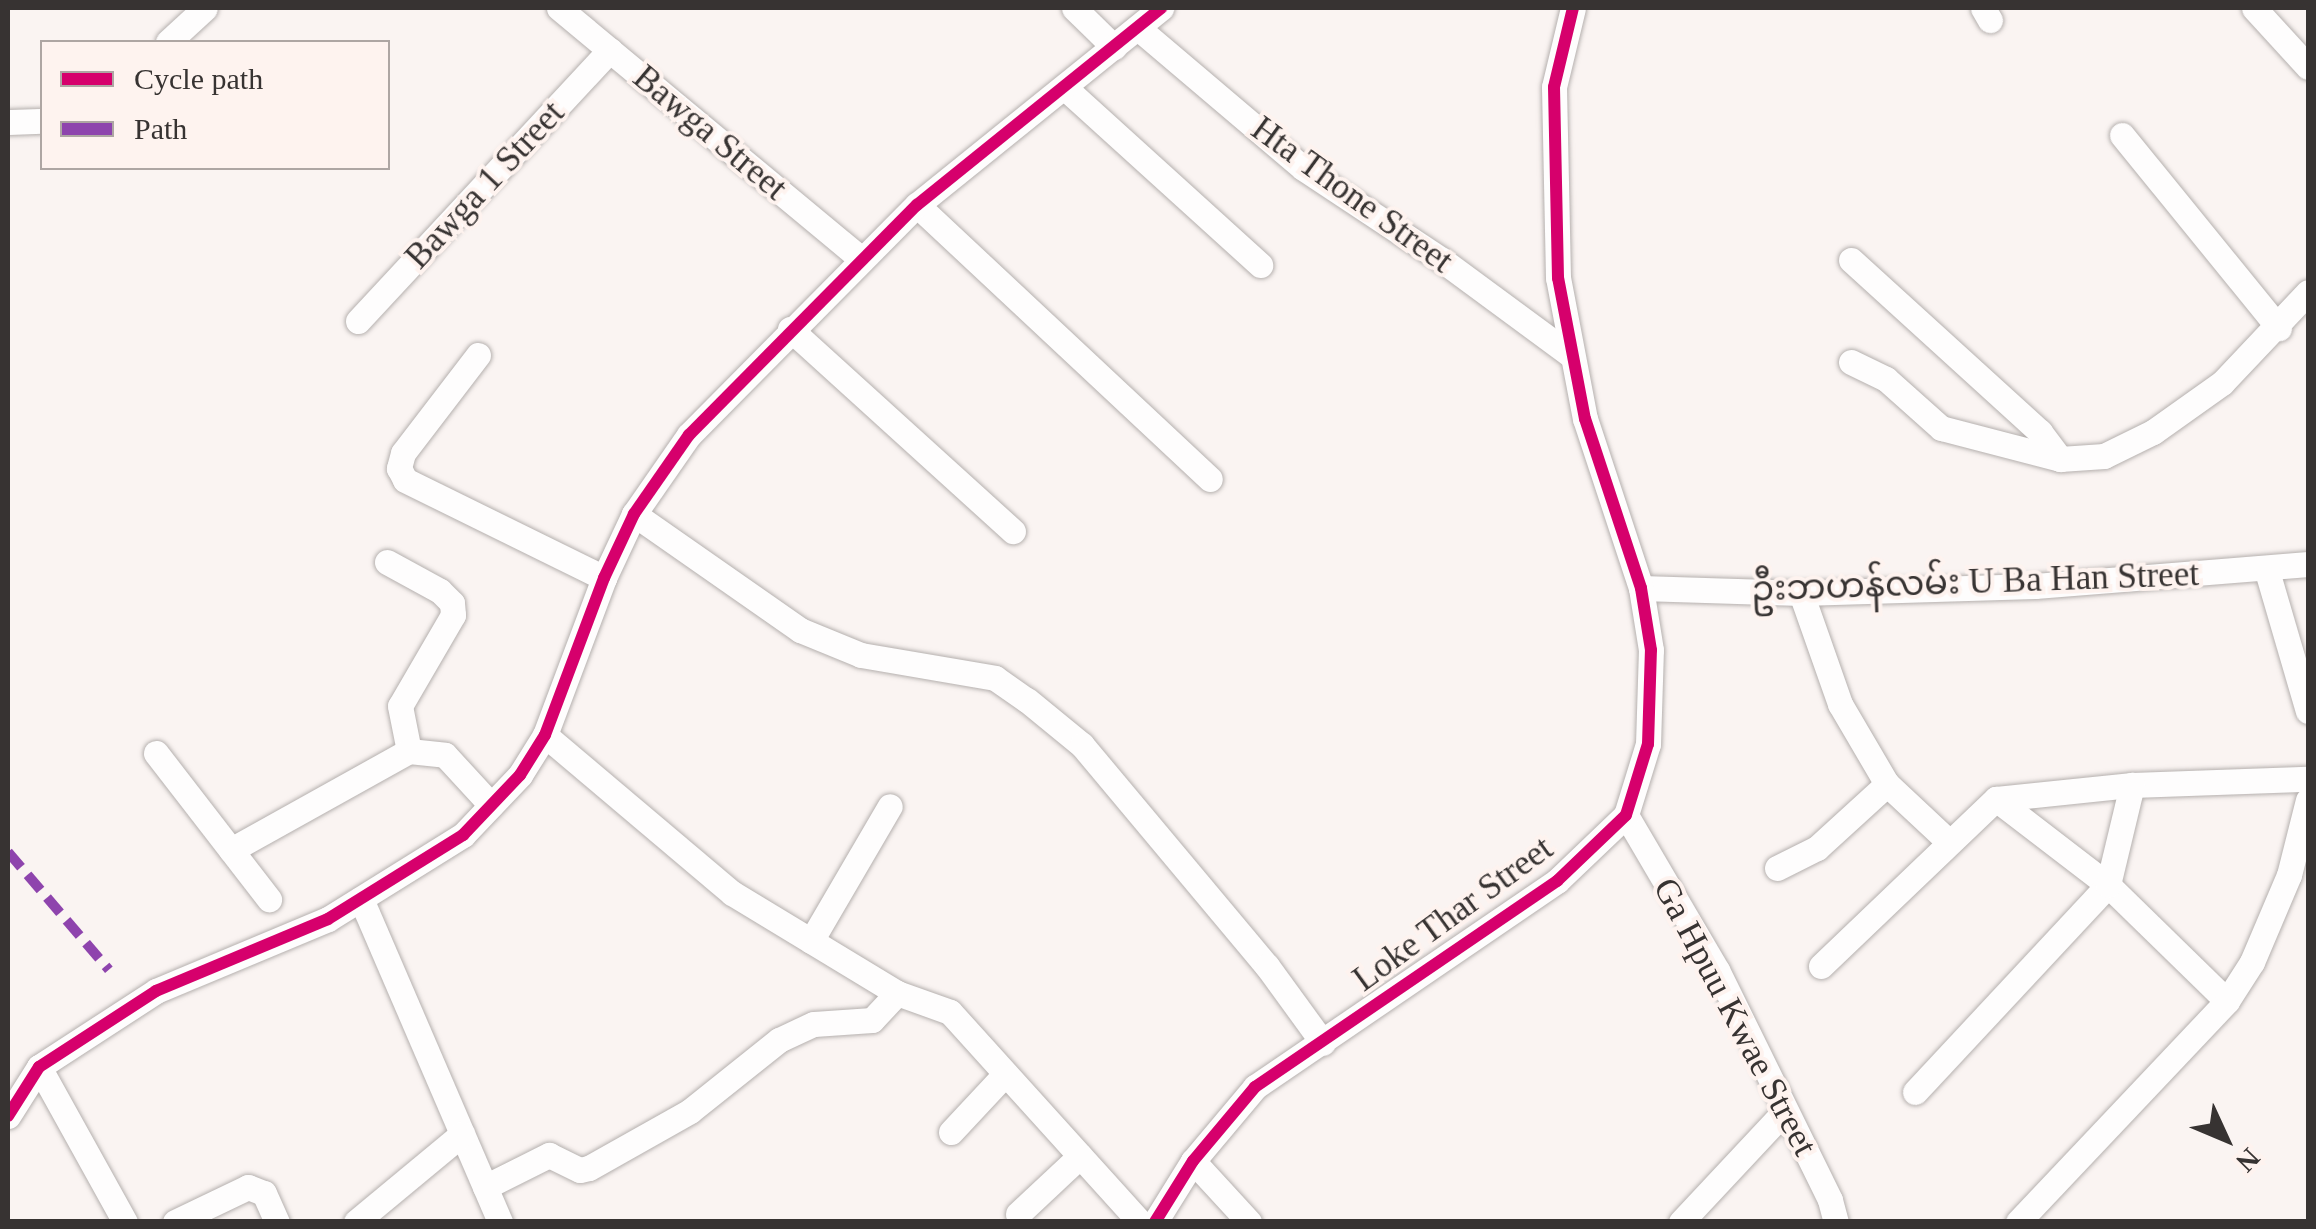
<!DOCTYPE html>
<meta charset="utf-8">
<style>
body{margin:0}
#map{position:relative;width:2316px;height:1229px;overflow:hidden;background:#faf4f2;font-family:"Times New Roman","Noto Sans Myanmar",serif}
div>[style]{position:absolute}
.roads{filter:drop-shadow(0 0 2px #b5b0ae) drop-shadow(0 0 2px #b5b0ae)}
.minor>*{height:25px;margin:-12.5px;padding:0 12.5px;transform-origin:12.5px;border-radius:12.5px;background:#fefdfd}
.quiet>*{height:10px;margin-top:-5px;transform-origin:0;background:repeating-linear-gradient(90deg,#8e44ad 0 20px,transparent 0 30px)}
.cycleway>*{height:12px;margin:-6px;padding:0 6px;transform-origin:6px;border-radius:6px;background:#d6006c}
span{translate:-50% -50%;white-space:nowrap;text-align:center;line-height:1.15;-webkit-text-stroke:8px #fef3ef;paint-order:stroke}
.street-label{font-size:35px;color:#373332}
.frame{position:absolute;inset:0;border:10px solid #373332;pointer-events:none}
.legend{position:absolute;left:40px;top:40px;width:350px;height:130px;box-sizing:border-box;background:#fef3ef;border:2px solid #aea6a3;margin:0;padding:12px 18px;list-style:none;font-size:30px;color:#373332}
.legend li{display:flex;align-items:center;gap:20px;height:50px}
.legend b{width:50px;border:2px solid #aea6a3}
.north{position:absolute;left:2176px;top:1089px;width:100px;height:100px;-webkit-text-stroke:8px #fef3ef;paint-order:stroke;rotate:134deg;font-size:28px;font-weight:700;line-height:40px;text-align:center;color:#373332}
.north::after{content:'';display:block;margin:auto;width:35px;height:45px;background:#373332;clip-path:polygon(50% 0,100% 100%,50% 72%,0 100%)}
</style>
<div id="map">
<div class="roads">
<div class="minor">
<i style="left:559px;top:8px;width:391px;rotate:39.7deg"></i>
<i style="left:1074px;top:8px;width:56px;rotate:44.3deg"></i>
<i style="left:1983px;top:8px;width:14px;rotate:60deg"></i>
<i style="left:2254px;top:8px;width:80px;rotate:47.5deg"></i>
<i style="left:1138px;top:28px;width:216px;rotate:40.3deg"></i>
<i style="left:1303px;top:168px;width:167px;rotate:33.5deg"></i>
<i style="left:1442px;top:260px;width:160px;rotate:36.4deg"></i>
<i style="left:168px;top:42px;width:50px;rotate:-42.6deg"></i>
<i style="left:1064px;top:87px;width:265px;rotate:42.2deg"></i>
<i style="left:8px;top:122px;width:34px;rotate:-2deg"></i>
<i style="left:2122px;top:135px;width:249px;rotate:50.9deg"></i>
<i style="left:917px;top:205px;width:401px;rotate:43.1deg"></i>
<i style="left:1851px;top:260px;width:256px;rotate:42.3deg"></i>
<i style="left:2040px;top:432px;width:34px;rotate:53deg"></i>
<i style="left:358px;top:321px;width:370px;rotate:-47.1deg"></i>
<i style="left:790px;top:329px;width:301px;rotate:42.2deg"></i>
<i style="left:478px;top:355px;width:123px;rotate:127.4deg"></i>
<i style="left:403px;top:453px;width:16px;rotate:105deg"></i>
<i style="left:399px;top:468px;width:13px;rotate:63deg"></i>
<i style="left:405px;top:480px;width:222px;rotate:26.2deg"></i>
<i style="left:1851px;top:362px;width:39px;rotate:26deg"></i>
<i style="left:1886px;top:379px;width:74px;rotate:41.7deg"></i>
<i style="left:1941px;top:428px;width:123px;rotate:14.6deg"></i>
<i style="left:2060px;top:459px;width:44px;rotate:-3.9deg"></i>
<i style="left:2104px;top:456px;width:55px;rotate:-26.1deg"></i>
<i style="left:2153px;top:432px;width:85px;rotate:-35.4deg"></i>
<i style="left:2222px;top:383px;width:125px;rotate:-46.6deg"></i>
<i style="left:634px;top:514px;width:203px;rotate:34.9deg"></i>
<i style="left:800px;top:630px;width:66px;rotate:22.3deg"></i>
<i style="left:861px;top:655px;width:136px;rotate:9.7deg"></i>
<i style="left:995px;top:678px;width:39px;rotate:35deg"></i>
<i style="left:1027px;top:700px;width:71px;rotate:39.3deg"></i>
<i style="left:1082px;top:745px;width:288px;rotate:50.1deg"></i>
<i style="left:1267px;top:966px;width:95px;rotate:54deg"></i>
<i style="left:387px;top:562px;width:60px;rotate:28.7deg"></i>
<i style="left:440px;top:591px;width:17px;rotate:45deg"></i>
<i style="left:452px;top:603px;width:12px;rotate:85deg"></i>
<i style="left:453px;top:615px;width:105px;rotate:120.2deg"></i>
<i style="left:400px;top:706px;width:46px;rotate:78.7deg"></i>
<i style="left:2267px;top:571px;width:146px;rotate:73.7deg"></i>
<i style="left:1641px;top:588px;width:160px;rotate:1.8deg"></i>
<i style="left:1801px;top:593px;width:234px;rotate:-1.7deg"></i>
<i style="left:2035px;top:586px;width:274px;rotate:-4.6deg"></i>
<i style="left:1801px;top:593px;width:118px;rotate:70.6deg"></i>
<i style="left:1840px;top:704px;width:93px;rotate:59.6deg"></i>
<i style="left:1887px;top:784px;width:83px;rotate:43.1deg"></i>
<i style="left:545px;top:735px;width:245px;rotate:40.2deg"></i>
<i style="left:732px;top:893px;width:193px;rotate:31.2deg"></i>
<i style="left:897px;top:993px;width:56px;rotate:19.7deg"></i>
<i style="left:950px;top:1012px;width:283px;rotate:47.9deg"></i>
<i style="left:156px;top:753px;width:185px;rotate:52.3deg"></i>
<i style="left:1996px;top:799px;width:141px;rotate:37.5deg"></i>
<i style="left:2108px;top:885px;width:166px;rotate:44.3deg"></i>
<i style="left:1626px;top:815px;width:180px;rotate:59.6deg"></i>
<i style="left:1717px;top:970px;width:256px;rotate:63.8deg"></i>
<i style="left:1830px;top:1200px;width:23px;rotate:75deg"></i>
<i style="left:231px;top:850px;width:204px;rotate:-29.1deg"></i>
<i style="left:409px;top:751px;width:36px;rotate:6deg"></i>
<i style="left:445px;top:755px;width:68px;rotate:47.4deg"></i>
<i style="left:1777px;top:868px;width:45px;rotate:-26.6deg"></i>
<i style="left:1817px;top:848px;width:95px;rotate:-42.4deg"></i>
<i style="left:361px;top:899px;width:352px;rotate:66.7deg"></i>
<i style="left:811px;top:941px;width:156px;rotate:-59.7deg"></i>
<i style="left:1821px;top:966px;width:242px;rotate:-43.7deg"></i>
<i style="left:1996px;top:799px;width:137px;rotate:-5.9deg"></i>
<i style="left:2132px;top:785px;width:176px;rotate:-2deg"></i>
<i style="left:39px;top:1067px;width:177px;rotate:61deg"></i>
<i style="left:1915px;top:1092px;width:283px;rotate:-47deg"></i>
<i style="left:2108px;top:885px;width:103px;rotate:-76.5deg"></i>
<i style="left:8px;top:1116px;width:58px;rotate:-57.7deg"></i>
<i style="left:39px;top:1067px;width:140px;rotate:-33deg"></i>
<i style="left:156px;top:991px;width:186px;rotate:-22.7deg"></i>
<i style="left:328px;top:919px;width:159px;rotate:-31.9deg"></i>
<i style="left:463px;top:835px;width:83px;rotate:-46.5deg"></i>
<i style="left:520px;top:775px;width:47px;rotate:-58deg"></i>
<i style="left:545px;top:735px;width:168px;rotate:-69.4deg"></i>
<i style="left:604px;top:578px;width:71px;rotate:-64.9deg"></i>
<i style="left:634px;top:514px;width:96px;rotate:-55.2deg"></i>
<i style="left:689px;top:435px;width:324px;rotate:-45.3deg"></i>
<i style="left:917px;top:205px;width:314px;rotate:-38.9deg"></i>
<i style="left:951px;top:1132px;width:79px;rotate:-47deg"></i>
<i style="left:1193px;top:1161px;width:83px;rotate:47.4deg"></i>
<i style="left:485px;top:1187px;width:72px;rotate:-26.6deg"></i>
<i style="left:549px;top:1155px;width:34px;rotate:26deg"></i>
<i style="left:580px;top:1170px;width:9px;rotate:-13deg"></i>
<i style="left:589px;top:1168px;width:116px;rotate:-29.4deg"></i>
<i style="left:690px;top:1111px;width:114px;rotate:-38.6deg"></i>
<i style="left:779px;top:1040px;width:38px;rotate:-25deg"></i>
<i style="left:814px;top:1024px;width:58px;rotate:-3.9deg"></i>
<i style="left:872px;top:1020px;width:37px;rotate:-47deg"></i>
<i style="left:1018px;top:1214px;width:85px;rotate:-43.1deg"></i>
<i style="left:175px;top:1222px;width:81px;rotate:-25.6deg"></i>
<i style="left:248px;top:1187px;width:17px;rotate:21deg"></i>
<i style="left:264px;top:1193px;width:32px;rotate:66deg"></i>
<i style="left:356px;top:1222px;width:138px;rotate:-39.7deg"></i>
<i style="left:1155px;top:1222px;width:72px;rotate:-58.1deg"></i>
<i style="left:1193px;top:1161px;width:97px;rotate:-50deg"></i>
<i style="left:1255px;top:1087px;width:366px;rotate:-34.3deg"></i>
<i style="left:1557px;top:881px;width:95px;rotate:-43.7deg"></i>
<i style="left:1626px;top:815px;width:74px;rotate:-72.8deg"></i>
<i style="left:1648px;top:744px;width:94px;rotate:-88.2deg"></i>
<i style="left:1651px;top:650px;width:63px;rotate:-99.2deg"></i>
<i style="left:1641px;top:588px;width:178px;rotate:-108.3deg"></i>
<i style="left:1585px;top:419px;width:144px;rotate:-100.8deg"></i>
<i style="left:1558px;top:278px;width:191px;rotate:-91.2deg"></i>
<i style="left:1554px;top:87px;width:81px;rotate:-76.5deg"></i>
<i style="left:1681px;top:1222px;width:152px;rotate:-46.9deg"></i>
<i style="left:2018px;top:1222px;width:304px;rotate:-46.6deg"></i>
<i style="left:2227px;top:1001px;width:46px;rotate:-57.3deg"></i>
<i style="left:2252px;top:962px;width:95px;rotate:-67deg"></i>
<i style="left:2289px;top:875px;width:77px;rotate:-75.8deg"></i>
</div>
</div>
<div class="quiet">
<i style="left:8px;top:852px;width:155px;rotate:49.4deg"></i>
</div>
<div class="cycleway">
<i style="left:8px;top:1116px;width:58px;rotate:-57.7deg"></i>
<i style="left:39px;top:1067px;width:140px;rotate:-33deg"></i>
<i style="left:156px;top:991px;width:186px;rotate:-22.7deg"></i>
<i style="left:328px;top:919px;width:159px;rotate:-31.9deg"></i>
<i style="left:463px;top:835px;width:83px;rotate:-46.5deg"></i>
<i style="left:520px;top:775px;width:47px;rotate:-58deg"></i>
<i style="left:545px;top:735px;width:168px;rotate:-69.4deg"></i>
<i style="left:604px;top:578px;width:71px;rotate:-64.9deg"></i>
<i style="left:634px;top:514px;width:96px;rotate:-55.2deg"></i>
<i style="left:689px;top:435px;width:324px;rotate:-45.3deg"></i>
<i style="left:917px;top:205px;width:314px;rotate:-38.9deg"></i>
<i style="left:1155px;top:1222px;width:72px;rotate:-58.1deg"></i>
<i style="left:1193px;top:1161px;width:97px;rotate:-50deg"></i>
<i style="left:1255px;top:1087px;width:366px;rotate:-34.3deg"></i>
<i style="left:1557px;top:881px;width:95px;rotate:-43.7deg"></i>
<i style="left:1626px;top:815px;width:74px;rotate:-72.8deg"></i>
<i style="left:1648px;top:744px;width:94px;rotate:-88.2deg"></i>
<i style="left:1651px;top:650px;width:63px;rotate:-99.2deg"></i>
<i style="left:1641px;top:588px;width:178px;rotate:-108.3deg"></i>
<i style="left:1585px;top:419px;width:144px;rotate:-100.8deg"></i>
<i style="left:1558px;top:278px;width:191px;rotate:-91.2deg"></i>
<i style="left:1554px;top:87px;width:81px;rotate:-76.5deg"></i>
</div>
<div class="street-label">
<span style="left:710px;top:133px;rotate:40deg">Bawga Street</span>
<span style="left:485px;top:185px;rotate:-47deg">Bawga 1 Street</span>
<span style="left:1352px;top:195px;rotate:36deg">Hta Thone Street</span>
<span style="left:1975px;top:582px;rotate:-2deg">ဦးဘဟန်လမ်း U Ba Han Street</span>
<span style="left:1453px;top:914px;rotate:-36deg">Loke Thar Street</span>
<span style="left:1735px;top:1017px;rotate:62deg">Ga Hpuu Kwae Street</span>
</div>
<div class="frame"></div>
<ul class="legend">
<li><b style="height:12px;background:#d6006c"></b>Cycle path</li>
<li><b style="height:12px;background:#8e44ad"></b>Path</li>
</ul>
<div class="north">N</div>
</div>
